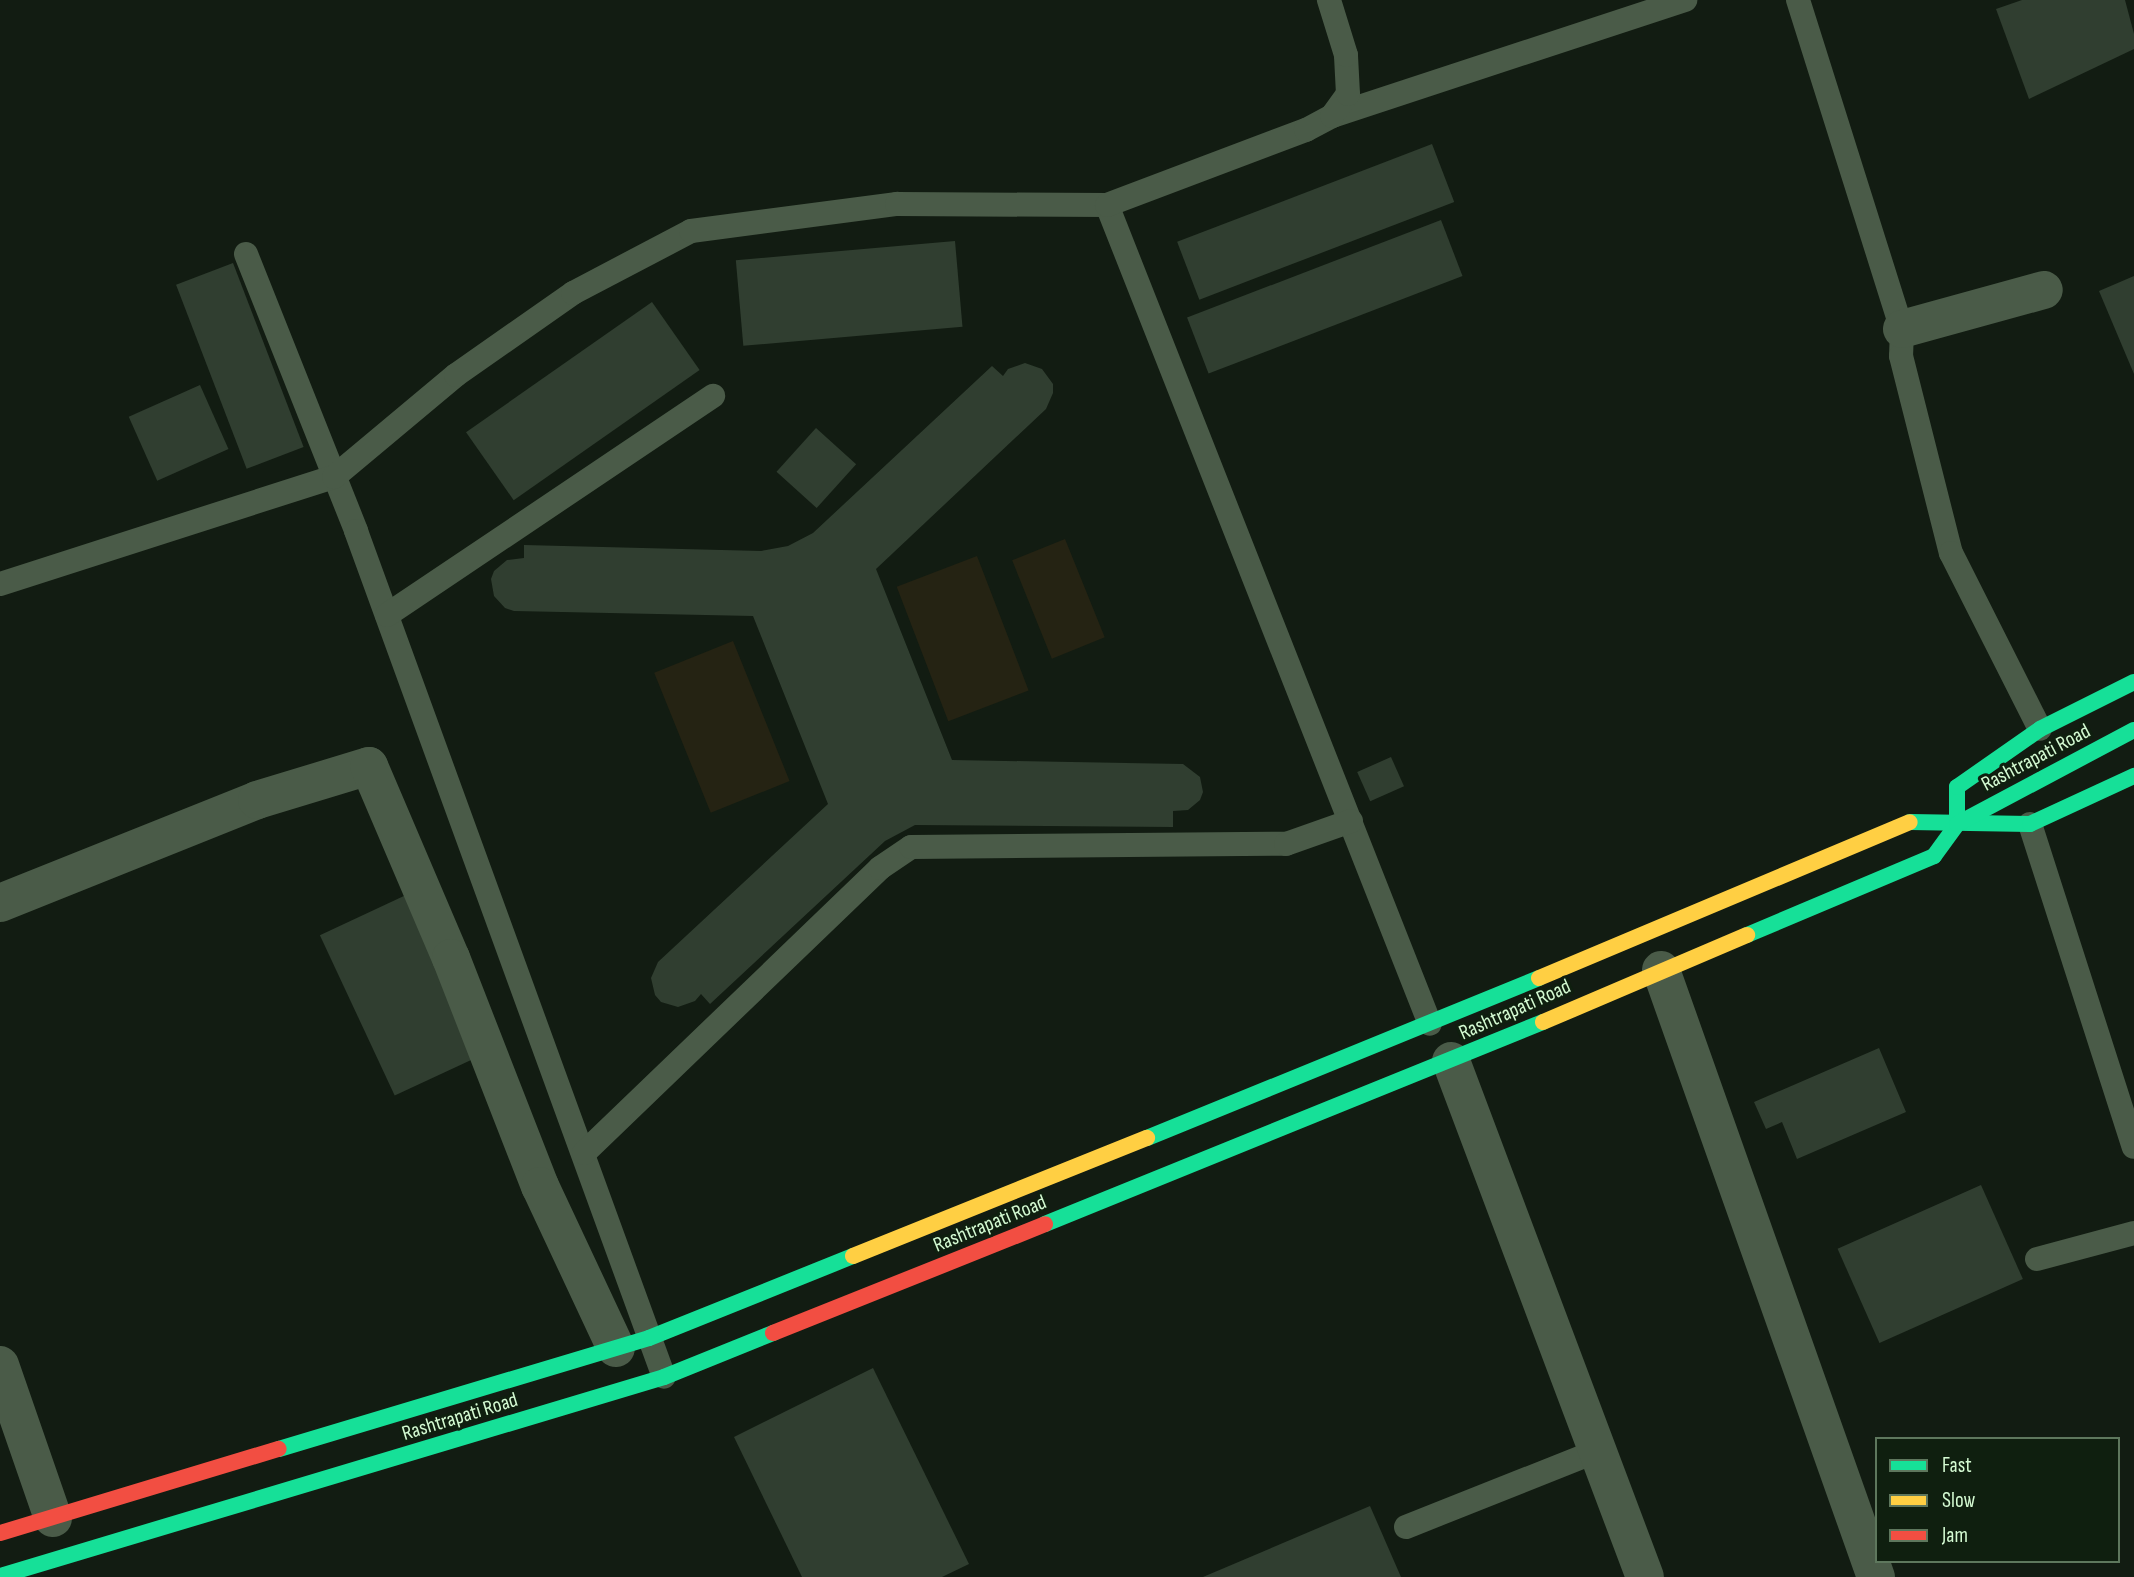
<!DOCTYPE html>
<style>
body{margin:0}
#map{position:relative;width:2134px;height:1577px;overflow:hidden;background:#121c12;font-family:"Sofia Sans Condensed",sans-serif}
div>[style]{position:absolute}
.green>*{inset:0;background:#252313;transform-origin:0 0}
.building>*{inset:0;background:#303e30;transform-origin:0 0}
.lane>*{height:24px;margin:-12px;padding:0 12px;transform-origin:12px;border-radius:12px;background:#4a5b48}
.street>*{height:38px;margin:-19px;padding:0 19px;transform-origin:19px;border-radius:19px;background:#4a5b48}
.fast>*{height:16px;margin:-8px;padding:0 8px;transform-origin:8px;border-radius:8px;background:#16e098}
.slow>*{height:16px;margin:-8px;padding:0 8px;transform-origin:8px;border-radius:8px;background:#ffcf43}
.jam>*{height:16px;margin:-8px;padding:0 8px;transform-origin:8px;border-radius:8px;background:#f24e42}
span{translate:-50% -50%;white-space:nowrap;text-align:center;line-height:1.15;-webkit-text-stroke:6px #0f1f0f;paint-order:stroke}
.street-label{font-size:21px;color:#d4fad2}
.legend{position:absolute;left:1875px;top:1437px;width:245px;height:126px;box-sizing:border-box;background:#0f1f0f;border:2px solid #5e775d;margin:0;padding:9px 12px;list-style:none;font-size:21px;color:#d4fad2}
.legend li{display:flex;align-items:center;gap:14px;height:35px}
.legend b{width:35px;border:2px solid #5e775d}
</style>
<div id="map">
<div class="green">
<i style="left:1065px;top:539px;width:106px;height:57px;rotate:68deg"></i>
<i style="left:977px;top:556px;width:144px;height:86px;rotate:69deg"></i>
<i style="left:733px;top:641px;width:151px;height:85px;rotate:68deg"></i>
</div>
<div class="building">
<i style="clip-path:polygon(2022px 0,2125px 0,2134px 34px,2134px 49px,2029px 99px,1996px 9px)"></i>
<i style="left:1432px;top:144px;width:62px;height:273px;rotate:69deg"></i>
<i style="left:1441px;top:220px;width:60px;height:272px;rotate:69deg"></i>
<i style="left:955px;top:241px;width:86px;height:220px;rotate:85deg"></i>
<i style="left:233px;top:263px;width:197px;height:61px;rotate:69deg"></i>
<i style="clip-path:polygon(2134px 276px,2134px 374px,2099px 291px)"></i>
<i style="left:652px;top:302px;width:83px;height:227px;rotate:55deg"></i>
<i style="clip-path:polygon(1025px 363px,1042px 369px,1053px 384px,1053px 393px,1046px 409px,876px 569px,952px 760px,1183px 764px,1200px 777px,1203px 792px,1200px 800px,1188px 810px,1173px 811px,1173px 827px,915px 825px,885px 841px,710px 1004px,701px 994px,695px 1001px,678px 1007px,661px 1002px,655px 995px,651px 978px,658px 962px,828px 804px,753px 616px,514px 611px,505px 608px,494px 596px,491px 579px,494px 571px,507px 560px,524px 558px,524px 545px,761px 551px,788px 546px,813px 533px,992px 366px,1003px 376px,1008px 369px)"></i>
<i style="left:200px;top:385px;width:70px;height:78px;rotate:66deg"></i>
<i style="left:816px;top:428px;width:54px;height:59px;rotate:42deg"></i>
<i style="left:1391px;top:757px;width:32px;height:37px;rotate:66deg"></i>
<i style="left:406px;top:895px;width:177px;height:95px;rotate:65deg"></i>
<i style="clip-path:polygon(1879px 1048px,1906px 1112px,1797px 1159px,1782px 1122px,1766px 1129px,1754px 1102px)"></i>
<i style="left:1981px;top:1185px;width:103px;height:157px;rotate:66deg"></i>
<i style="clip-path:polygon(873px 1368px,969px 1564px,942px 1577px,802px 1577px,734px 1437px)"></i>
<i style="clip-path:polygon(1370px 1506px,1401px 1577px,1203px 1577px)"></i>
</div>
<div class="lane">
<i style="left:1798px;top:0;width:345px;rotate:72.5deg"></i>
<i style="left:1902px;top:329px;width:27px;rotate:92deg"></i>
<i style="left:1901px;top:356px;width:203px;rotate:75.8deg"></i>
<i style="left:1951px;top:553px;width:197px;rotate:63.2deg"></i>
<i style="left:1332px;top:116px;width:372px;rotate:-18.2deg"></i>
<i style="left:1107px;top:205px;width:880px;rotate:68.48deg"></i>
<i style="left:246px;top:254px;width:298px;rotate:68.3deg"></i>
<i style="left:356px;top:531px;width:900px;rotate:70deg"></i>
<i style="left:0;top:584px;width:351px;rotate:-17.8deg"></i>
<i style="left:334px;top:477px;width:159px;rotate:-39.9deg"></i>
<i style="left:456px;top:375px;width:143px;rotate:-35deg"></i>
<i style="left:573px;top:293px;width:133px;rotate:-27.7deg"></i>
<i style="left:691px;top:231px;width:208px;rotate:-7.5deg"></i>
<i style="left:897px;top:204px;width:210px;rotate:0.3deg"></i>
<i style="left:1107px;top:205px;width:213px;rotate:-20.7deg"></i>
<i style="left:1306px;top:130px;width:30px;rotate:-28deg"></i>
<i style="left:1332px;top:116px;width:27px;rotate:-54deg"></i>
<i style="left:1348px;top:94px;width:39px;rotate:-93deg"></i>
<i style="left:1346px;top:55px;width:58px;rotate:-107.2deg"></i>
<i style="left:387px;top:615px;width:393px;rotate:-33.9deg"></i>
<i style="left:2030px;top:824px;width:339px;rotate:72.2deg"></i>
<i style="left:584px;top:1153px;width:411px;rotate:-43.9deg"></i>
<i style="left:880px;top:868px;width:37px;rotate:-34deg"></i>
<i style="left:911px;top:847px;width:375px;rotate:-0.5deg"></i>
<i style="left:1286px;top:844px;width:69px;rotate:-19.5deg"></i>
<i style="left:2037px;top:1259px;width:100px;rotate:-15deg"></i>
<i style="left:1406px;top:1527px;width:206px;rotate:-21.7deg"></i>
</div>
<div class="street">
<i style="left:1902px;top:329px;width:147px;rotate:-15.4deg"></i>
<i style="left:0;top:903px;width:277px;rotate:-21.8deg"></i>
<i style="left:257px;top:800px;width:117px;rotate:-16.9deg"></i>
<i style="left:369px;top:766px;width:209px;rotate:66.9deg"></i>
<i style="left:451px;top:958px;width:245px;rotate:68.7deg"></i>
<i style="left:540px;top:1186px;width:179px;rotate:64.9deg"></i>
<i style="left:1661px;top:970px;width:644px;rotate:70.5deg"></i>
<i style="left:1451px;top:1061px;width:551px;rotate:69.4deg"></i>
<i style="left:0;top:1365px;width:162px;rotate:70.9deg"></i>
</div>
<div class="fast">
<i style="left:1910px;top:822px;width:120px;rotate:1deg"></i>
<i style="left:2030px;top:824px;width:115px;rotate:-24.8deg"></i>
<i style="left:1957px;top:824px;width:37px;rotate:-90deg"></i>
<i style="left:1957px;top:787px;width:101px;rotate:-34.9deg"></i>
<i style="left:2040px;top:729px;width:105px;rotate:-26.6deg"></i>
<i style="left:1747px;top:935px;width:203px;rotate:-22.9deg"></i>
<i style="left:1934px;top:856px;width:39px;rotate:-54deg"></i>
<i style="left:1957px;top:824px;width:200px;rotate:-28deg"></i>
<i style="left:1147px;top:1138px;width:423px;rotate:-22.2deg"></i>
<i style="left:1045px;top:1224px;width:537px;rotate:-22.08deg"></i>
<i style="left:279px;top:1449px;width:386px;rotate:-16.7deg"></i>
<i style="left:649px;top:1338px;width:220px;rotate:-21.9deg"></i>
<i style="left:0;top:1576px;width:693px;rotate:-16.68deg"></i>
<i style="left:664px;top:1377px;width:118px;rotate:-22deg"></i>
</div>
<div class="slow">
<i style="left:1539px;top:978px;width:402px;rotate:-22.8deg"></i>
<i style="left:1543px;top:1022px;width:222px;rotate:-23.1deg"></i>
<i style="left:853px;top:1256px;width:317px;rotate:-21.9deg"></i>
</div>
<div class="jam">
<i style="left:773px;top:1333px;width:293px;rotate:-21.8deg"></i>
<i style="left:0;top:1533px;width:291px;rotate:-16.8deg"></i>
</div>
<div class="street-label">
<span style="left:2036px;top:758px;rotate:-28deg">Rashtrapati Road</span>
<span style="left:1515px;top:1010px;rotate:-24deg">Rashtrapati Road</span>
<span style="left:990px;top:1224px;rotate:-22deg">Rashtrapati Road</span>
<span style="left:460px;top:1417px;rotate:-17deg">Rashtrapati Road</span>
</div>
<ul class="legend">
<li><b style="height:9px;background:#16e098"></b>Fast</li>
<li><b style="height:9px;background:#ffcf43"></b>Slow</li>
<li><b style="height:9px;background:#f24e42"></b>Jam</li>
</ul>
</div>
